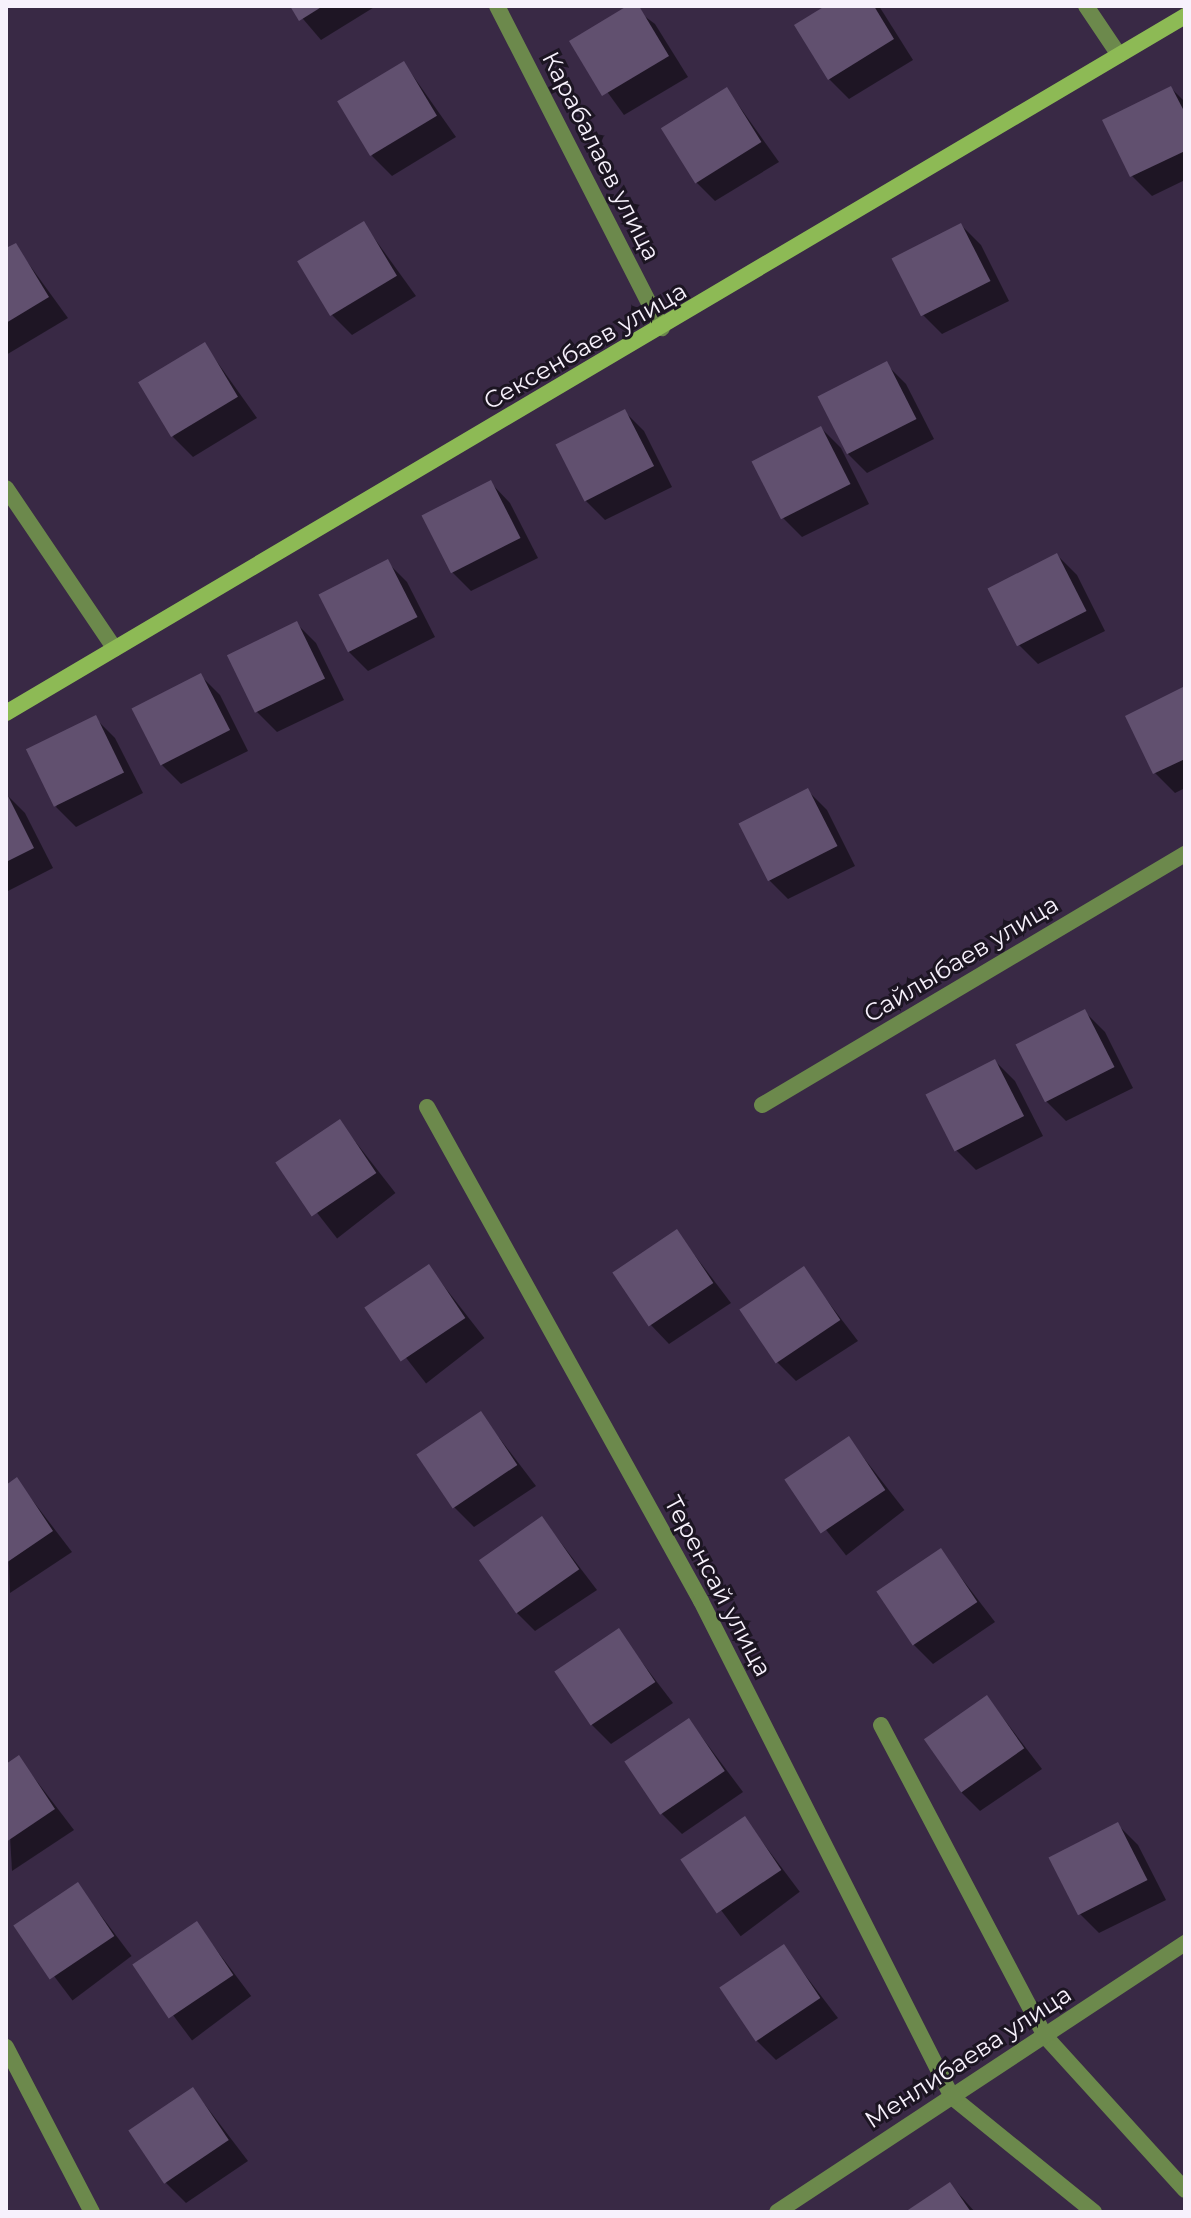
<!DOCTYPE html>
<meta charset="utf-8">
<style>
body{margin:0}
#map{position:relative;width:1191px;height:2218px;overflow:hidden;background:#392945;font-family:Montserrat,sans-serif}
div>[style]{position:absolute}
.shadow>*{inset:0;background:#0007;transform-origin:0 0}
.building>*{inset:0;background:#61506f;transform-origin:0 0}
.street>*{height:16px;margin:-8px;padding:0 8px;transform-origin:8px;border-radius:8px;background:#6c894c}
.secondary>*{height:16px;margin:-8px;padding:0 8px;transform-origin:8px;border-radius:8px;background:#8dba55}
span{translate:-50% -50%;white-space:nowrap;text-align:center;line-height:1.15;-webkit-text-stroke:6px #1c1522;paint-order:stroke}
.street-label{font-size:24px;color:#f7f1fc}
.frame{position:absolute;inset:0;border:8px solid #f7f1fc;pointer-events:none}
</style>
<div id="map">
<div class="shadow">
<i style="clip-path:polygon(292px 6px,376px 6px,321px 40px)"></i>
<i style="clip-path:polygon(631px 6px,655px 24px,688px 77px,624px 115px,571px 42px)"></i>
<i style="clip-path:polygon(829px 6px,879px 6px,913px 60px,849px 99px,829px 79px)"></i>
<i style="clip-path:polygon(404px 63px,456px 137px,392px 176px,372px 156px)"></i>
<i style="clip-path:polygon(1171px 88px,1185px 102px,1185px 180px,1152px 196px,1132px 176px,1104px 121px)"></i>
<i style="clip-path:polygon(727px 89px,779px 162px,715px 201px,695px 181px)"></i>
<i style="clip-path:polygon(364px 224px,416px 296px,352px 335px,332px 315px)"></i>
<i style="clip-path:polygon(961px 225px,981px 245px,1009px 301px,942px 334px,922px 314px)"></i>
<i style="clip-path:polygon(15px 245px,68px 318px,6px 355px,6px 251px)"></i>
<i style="clip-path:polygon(205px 345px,257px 418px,193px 457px,173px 437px)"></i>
<i style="clip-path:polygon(886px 364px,906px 384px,934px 439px,867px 473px,847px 453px)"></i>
<i style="clip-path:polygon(624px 411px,644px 431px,672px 487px,605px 520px,585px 500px)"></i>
<i style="clip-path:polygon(821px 428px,841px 448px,869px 504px,802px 537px,782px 517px,754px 461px)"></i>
<i style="clip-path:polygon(490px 482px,510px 503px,538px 558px,471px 591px,451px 571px)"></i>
<i style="clip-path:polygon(1057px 555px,1077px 575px,1105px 631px,1038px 664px,1018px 644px)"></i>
<i style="clip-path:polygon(387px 562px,407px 582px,435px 637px,368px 671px,348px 651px)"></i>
<i style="clip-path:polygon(296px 623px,316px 643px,344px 700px,277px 732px,257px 712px)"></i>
<i style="clip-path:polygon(200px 675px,220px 695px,248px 751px,181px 784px,161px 764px)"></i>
<i style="clip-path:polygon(1185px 689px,1185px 788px,1175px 793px,1155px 773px,1127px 717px)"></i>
<i style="clip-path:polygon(95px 718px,115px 738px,143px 793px,76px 827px,56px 807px)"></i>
<i style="clip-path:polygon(807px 790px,827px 810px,855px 866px,788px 899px,768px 879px)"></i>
<i style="clip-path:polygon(6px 794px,25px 813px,53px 868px,6px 892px)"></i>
<i style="clip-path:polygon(1085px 1012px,1105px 1032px,1133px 1088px,1066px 1121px,1046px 1101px)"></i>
<i style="clip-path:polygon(995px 1061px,1015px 1081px,1043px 1136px,976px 1170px,956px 1150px)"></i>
<i style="left:340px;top:1122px;width:90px;height:74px;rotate:52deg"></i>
<i style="clip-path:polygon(677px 1232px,731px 1303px,669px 1344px,650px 1324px)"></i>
<i style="left:429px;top:1267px;width:90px;height:74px;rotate:52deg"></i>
<i style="clip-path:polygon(803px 1269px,858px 1341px,796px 1381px,776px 1361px)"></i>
<i style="clip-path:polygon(481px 1414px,536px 1486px,474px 1527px,454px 1507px)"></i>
<i style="left:849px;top:1439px;width:90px;height:74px;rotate:52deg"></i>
<i style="clip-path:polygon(17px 1480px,72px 1552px,10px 1593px,6px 1487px)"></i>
<i style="clip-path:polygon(542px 1518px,597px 1590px,535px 1631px,515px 1611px)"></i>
<i style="clip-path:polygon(940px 1550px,995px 1622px,933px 1664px,913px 1644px)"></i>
<i style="clip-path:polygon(618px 1631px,673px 1703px,611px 1744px,591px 1724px)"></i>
<i style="clip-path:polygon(987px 1697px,1042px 1769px,980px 1811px,960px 1791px)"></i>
<i style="clip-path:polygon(689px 1720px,743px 1792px,682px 1834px,662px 1814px)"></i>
<i style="clip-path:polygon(19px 1758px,74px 1830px,12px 1871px,6px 1766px)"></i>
<i style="left:745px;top:1819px;width:91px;height:74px;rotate:53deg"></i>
<i style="clip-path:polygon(1118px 1825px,1138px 1845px,1166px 1900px,1099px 1933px,1079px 1913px)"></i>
<i style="left:78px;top:1885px;width:89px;height:74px;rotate:53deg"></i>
<i style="left:197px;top:1924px;width:90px;height:74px;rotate:53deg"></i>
<i style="clip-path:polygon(783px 1946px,838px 2018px,776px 2060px,756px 2040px)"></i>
<i style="clip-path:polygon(193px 2089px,248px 2161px,186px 2203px,166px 2183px)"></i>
<i style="clip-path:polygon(950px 2184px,975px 2212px,909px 2212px)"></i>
</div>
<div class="building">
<i style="clip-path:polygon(290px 6px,323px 6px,299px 21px)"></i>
<i style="clip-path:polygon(627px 6px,639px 6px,669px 56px,602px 96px,569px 41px)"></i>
<i style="clip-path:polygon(825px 6px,874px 6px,894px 39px,828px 80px,794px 25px)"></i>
<i style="left:404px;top:61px;width:64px;height:78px;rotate:59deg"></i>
<i style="clip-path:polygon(1171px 86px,1185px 113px,1185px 151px,1130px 177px,1102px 120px)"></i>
<i style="left:727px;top:87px;width:65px;height:78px;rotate:58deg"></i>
<i style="left:364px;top:221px;width:64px;height:78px;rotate:59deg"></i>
<i style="left:961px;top:223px;width:65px;height:78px;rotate:63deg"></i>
<i style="clip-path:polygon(16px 243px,49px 297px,6px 323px,6px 248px)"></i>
<i style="left:205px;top:342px;width:64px;height:78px;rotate:59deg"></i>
<i style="left:887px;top:361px;width:65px;height:78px;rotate:63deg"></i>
<i style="left:625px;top:409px;width:64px;height:78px;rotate:63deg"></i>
<i style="left:821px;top:426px;width:65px;height:78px;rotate:63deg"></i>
<i style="left:491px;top:480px;width:65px;height:78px;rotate:63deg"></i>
<i style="left:1057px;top:553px;width:65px;height:78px;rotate:63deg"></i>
<i style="left:388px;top:559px;width:65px;height:78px;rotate:63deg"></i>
<i style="left:297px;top:621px;width:64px;height:78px;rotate:64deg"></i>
<i style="left:201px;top:673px;width:64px;height:78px;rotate:63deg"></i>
<i style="clip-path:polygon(1185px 686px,1185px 759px,1153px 774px,1125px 716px)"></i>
<i style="left:96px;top:715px;width:64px;height:78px;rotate:64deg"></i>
<i style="left:808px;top:788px;width:65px;height:78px;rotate:63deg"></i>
<i style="clip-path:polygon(6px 792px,34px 848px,6px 862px)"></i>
<i style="left:1085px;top:1009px;width:65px;height:78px;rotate:63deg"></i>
<i style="left:995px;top:1059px;width:64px;height:78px;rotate:63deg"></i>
<i style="left:340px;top:1119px;width:65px;height:78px;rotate:56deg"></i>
<i style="left:677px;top:1229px;width:65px;height:78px;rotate:56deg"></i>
<i style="left:429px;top:1264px;width:65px;height:78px;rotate:56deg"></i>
<i style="left:804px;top:1266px;width:65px;height:78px;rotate:56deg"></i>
<i style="left:481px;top:1411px;width:65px;height:78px;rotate:56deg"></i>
<i style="left:849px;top:1436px;width:65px;height:78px;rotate:56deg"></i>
<i style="clip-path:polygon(17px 1477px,53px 1531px,6px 1563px,6px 1485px)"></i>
<i style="left:542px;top:1516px;width:65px;height:77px;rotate:55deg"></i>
<i style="left:941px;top:1548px;width:65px;height:78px;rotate:56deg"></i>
<i style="left:619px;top:1628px;width:65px;height:78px;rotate:56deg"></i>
<i style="left:987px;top:1695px;width:65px;height:77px;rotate:55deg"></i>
<i style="left:689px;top:1718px;width:64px;height:78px;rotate:56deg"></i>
<i style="clip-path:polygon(19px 1755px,55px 1809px,6px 1842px,6px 1764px)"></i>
<i style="left:745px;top:1816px;width:65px;height:78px;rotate:56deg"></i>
<i style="left:1118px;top:1822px;width:65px;height:78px;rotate:63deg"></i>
<i style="left:78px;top:1882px;width:65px;height:78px;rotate:56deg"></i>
<i style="left:197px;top:1921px;width:65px;height:78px;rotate:56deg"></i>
<i style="left:784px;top:1944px;width:65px;height:78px;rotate:56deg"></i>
<i style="left:193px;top:2087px;width:64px;height:78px;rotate:56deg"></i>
<i style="clip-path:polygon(950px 2182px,971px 2212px,905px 2212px)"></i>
</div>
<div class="street">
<i style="left:497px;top:6px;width:362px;rotate:62.9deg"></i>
<i style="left:1086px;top:6px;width:59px;rotate:56deg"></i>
<i style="left:6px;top:488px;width:194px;rotate:55.9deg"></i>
<i style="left:762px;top:1105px;width:492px;rotate:-30.7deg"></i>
<i style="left:427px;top:1107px;width:565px;rotate:60.98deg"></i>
<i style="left:701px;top:1601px;width:556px;rotate:63.16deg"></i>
<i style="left:952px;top:2097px;width:183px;rotate:39deg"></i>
<i style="left:881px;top:1725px;width:352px;rotate:62.2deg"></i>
<i style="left:1045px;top:2036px;width:208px;rotate:47.7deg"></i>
<i style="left:6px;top:2047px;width:186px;rotate:62.5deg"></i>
<i style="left:777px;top:2212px;width:489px;rotate:-33.4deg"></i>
</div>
<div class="secondary">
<i style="left:6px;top:713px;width:1370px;rotate:-30.59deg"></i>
</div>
<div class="street-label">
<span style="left:601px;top:156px;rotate:63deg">Карабалаев улица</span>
<span style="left:585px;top:346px;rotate:-30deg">Сексенбаев улица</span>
<span style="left:961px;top:959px;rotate:-31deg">Сайлыбаев улица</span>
<span style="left:718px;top:1586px;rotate:62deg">Теренсай улица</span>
<span style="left:968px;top:2057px;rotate:-33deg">Менлибаева улица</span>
</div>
<div class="frame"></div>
</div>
